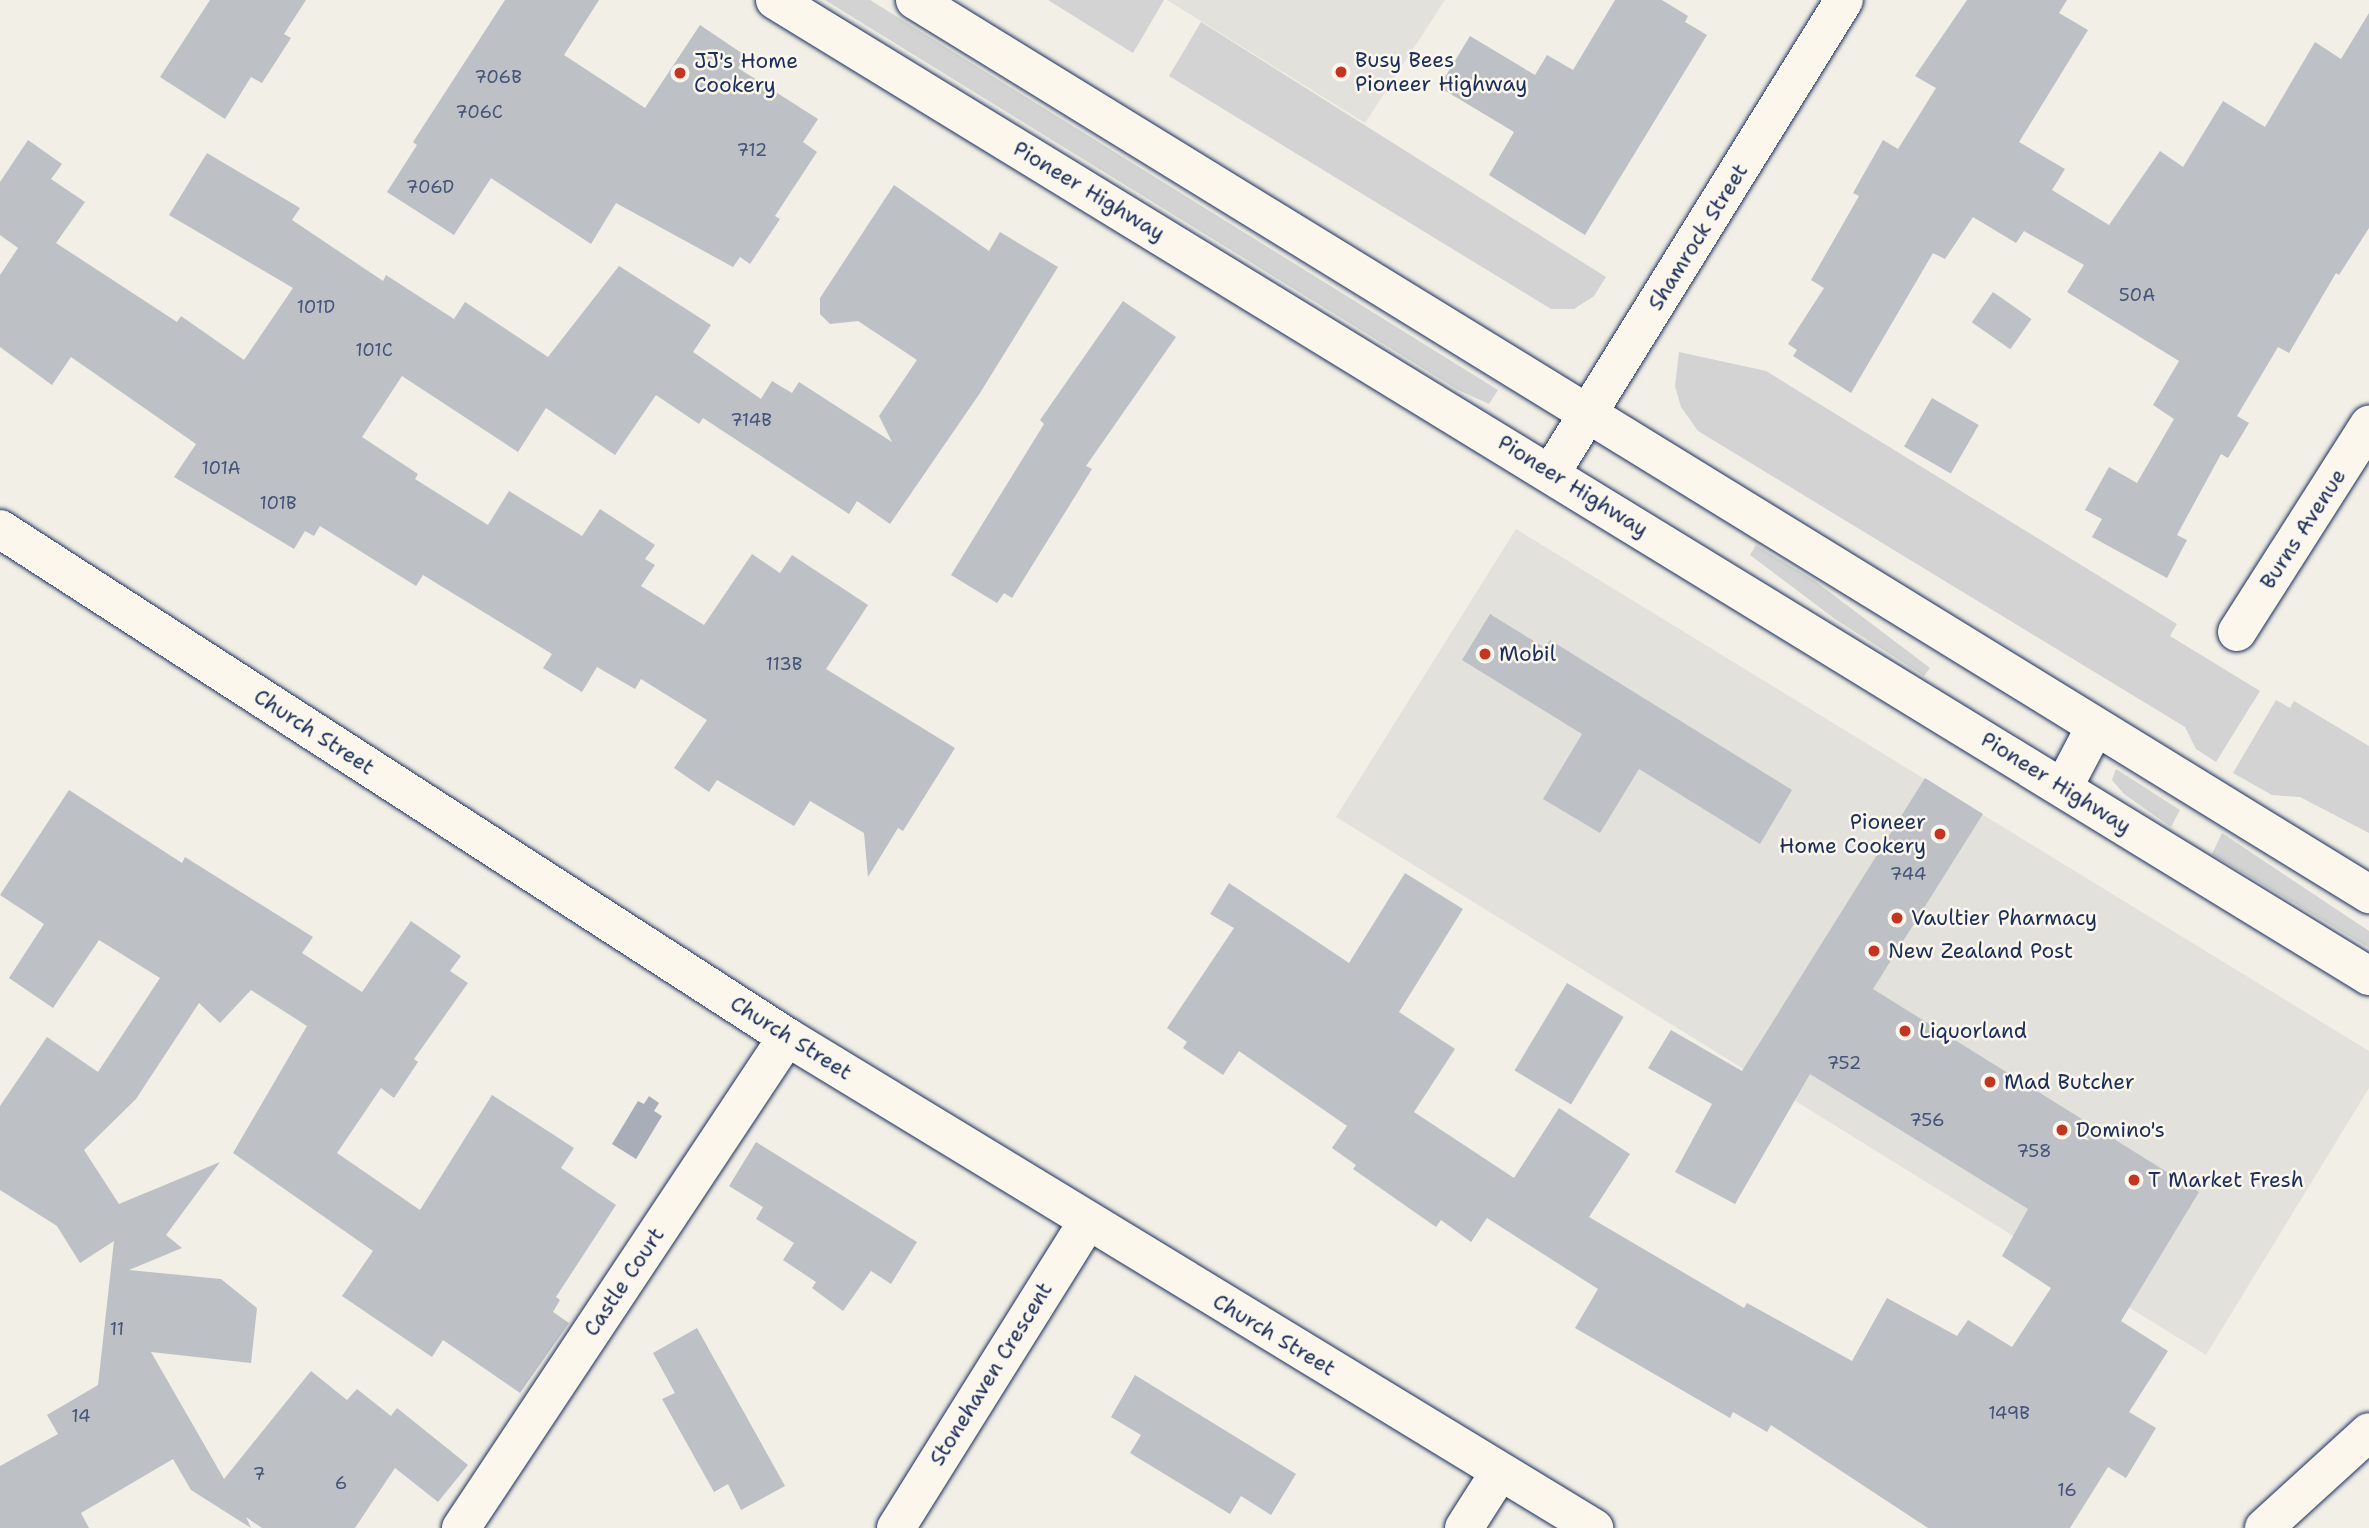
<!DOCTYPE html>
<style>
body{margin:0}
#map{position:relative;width:2369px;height:1528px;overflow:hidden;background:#f2efe6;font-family:"Shantell Sans",sans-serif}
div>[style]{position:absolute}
.built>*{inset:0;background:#e2e1dc}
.green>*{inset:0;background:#d2d3d2}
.water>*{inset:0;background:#a9adb7}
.building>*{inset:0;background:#bdc0c4;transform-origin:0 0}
.roads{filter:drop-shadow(0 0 2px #1b2f5e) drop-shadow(0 0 2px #1b2f5e)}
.street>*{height:38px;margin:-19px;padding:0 19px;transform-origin:19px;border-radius:19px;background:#fbf7ec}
.secondary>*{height:38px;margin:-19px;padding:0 19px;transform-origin:19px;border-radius:19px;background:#fbf7ec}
.dots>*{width:19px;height:19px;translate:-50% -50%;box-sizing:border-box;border:4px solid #fbf7ec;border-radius:50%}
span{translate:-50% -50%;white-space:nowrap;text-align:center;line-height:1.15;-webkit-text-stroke:5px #fbf7ec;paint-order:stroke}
.number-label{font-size:18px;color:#445378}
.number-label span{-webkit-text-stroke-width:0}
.poi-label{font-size:21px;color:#1b2f5e}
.left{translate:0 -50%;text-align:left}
.right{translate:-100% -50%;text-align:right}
.street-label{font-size:21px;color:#1b2f5e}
</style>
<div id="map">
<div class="built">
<i style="clip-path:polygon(1167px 0,1445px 0,1365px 123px)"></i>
<i style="clip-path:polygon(1516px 529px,2369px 1051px,2369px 1088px,2206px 1355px,1336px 817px)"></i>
</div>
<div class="green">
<i style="clip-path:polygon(825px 0,870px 0,1498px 390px,1489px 404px,1458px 390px)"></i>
<i style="clip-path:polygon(1048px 0,1164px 0,1133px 53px)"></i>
<i style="clip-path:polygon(1201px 22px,1606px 277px,1594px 296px,1574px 309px,1551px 309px,1169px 76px)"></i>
<i style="clip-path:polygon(1679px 352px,1766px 371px,2177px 624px,2170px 636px,2260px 691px,2216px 762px,2196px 749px,2185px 727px,1698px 431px,1681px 407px,1675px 386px)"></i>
<i style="clip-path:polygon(1756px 545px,1815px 581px,1930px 668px,1924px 676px,1835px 619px,1750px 555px)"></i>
<i style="clip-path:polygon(2276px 700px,2290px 708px,2294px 701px,2369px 746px,2369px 833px,2300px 797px,2272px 795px,2233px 773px)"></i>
<i style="clip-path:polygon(2116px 769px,2180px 810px,2171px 827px,2124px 794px,2112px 780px)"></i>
<i style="clip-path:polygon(2222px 833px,2369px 931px,2369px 948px,2212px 854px)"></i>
</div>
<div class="water">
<i style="clip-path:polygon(649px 1096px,659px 1103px,654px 1111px,662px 1116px,636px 1159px,612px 1144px,638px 1101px,644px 1104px)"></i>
</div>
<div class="building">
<i style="clip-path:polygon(210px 0,306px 0,284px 34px,291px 38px,262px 83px,251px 77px,225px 119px,160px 77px)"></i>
<i style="clip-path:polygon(505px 0,599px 0,564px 55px,645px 108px,700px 25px,746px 56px,738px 68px,818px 119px,803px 142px,817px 152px,775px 216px,780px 219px,750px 264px,740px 257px,733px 267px,616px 203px,591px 244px,491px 178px,454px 235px,387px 192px,417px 145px,413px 142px)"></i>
<i style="clip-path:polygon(1615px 0,1662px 0,1688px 16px,1685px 22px,1707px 35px,1585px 235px,1489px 175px,1514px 132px,1439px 87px,1470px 36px,1535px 75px,1547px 55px,1573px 70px)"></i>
<i style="clip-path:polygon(1967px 0,2067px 0,2059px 13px,2088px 30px,2019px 142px,2065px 169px,2052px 190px,2109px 225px,2160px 151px,2183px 167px,2223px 101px,2265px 127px,2315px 42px,2341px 59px,2369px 13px,2369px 228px,2339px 275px,2336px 273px,2289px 353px,2278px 347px,2237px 416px,2249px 423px,2228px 458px,2221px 454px,2177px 535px,2187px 540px,2167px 578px,2092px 537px,2102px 519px,2085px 510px,2109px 467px,2137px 483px,2174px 419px,2153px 405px,2179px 361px,2067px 292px,2084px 265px,2024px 231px,2016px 243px,1973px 217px,1945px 259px,1933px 253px,1851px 393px,1793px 356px,1797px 350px,1788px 344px,1824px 288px,1811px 280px,1859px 196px,1853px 193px,1883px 140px,1898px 149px,1936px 88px,1915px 76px)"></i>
<i style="clip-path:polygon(28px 140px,62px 164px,51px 179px,85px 202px,56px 243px,177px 322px,181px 316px,244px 360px,293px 288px,169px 215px,207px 153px,300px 208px,292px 220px,383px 281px,386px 275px,454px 319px,465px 302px,548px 357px,619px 266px,711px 325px,693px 352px,761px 399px,772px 381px,792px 393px,799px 382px,892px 442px,879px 416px,917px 360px,858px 321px,830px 324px,820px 314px,820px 298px,894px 185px,989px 251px,1000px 232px,1058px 267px,980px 393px,890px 524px,857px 501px,849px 514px,703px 418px,699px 424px,656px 395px,615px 455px,546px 408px,518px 452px,402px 376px,362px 437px,418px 474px,415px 479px,488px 525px,509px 491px,582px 536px,600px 509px,655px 545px,645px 559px,655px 565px,641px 586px,704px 625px,752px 554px,780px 573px,792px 555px,868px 605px,826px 669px,955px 748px,903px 831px,898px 828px,868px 877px,864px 833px,810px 801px,794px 826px,717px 780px,709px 792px,674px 768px,707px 720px,641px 679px,635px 689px,597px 667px,582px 692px,543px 668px,552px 654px,423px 575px,416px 586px,320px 526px,314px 536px,305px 531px,294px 549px,174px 477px,196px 444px,71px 357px,52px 385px,0 347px,0 275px,18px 248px,0 235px,0 182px)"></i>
<i style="left:1993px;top:292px;width:47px;height:37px;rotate:35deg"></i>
<i style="clip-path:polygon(1123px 301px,1176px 337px,1086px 466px,1092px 469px,1012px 598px,1004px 593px,997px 603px,951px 575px,1044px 424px,1040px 420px)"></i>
<i style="left:1932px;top:398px;width:54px;height:56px;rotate:30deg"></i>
<i style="clip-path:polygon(1490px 614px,1545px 648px,1550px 640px,1792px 790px,1760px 844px,1639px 769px,1600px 833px,1543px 799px,1582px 734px,1462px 660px)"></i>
<i style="clip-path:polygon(1925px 778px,1983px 814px,1873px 989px,2199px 1192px,2121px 1321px,2168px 1351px,2129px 1412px,2156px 1428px,2126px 1478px,2108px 1467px,2070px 1528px,1928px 1528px,1771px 1425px,1767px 1432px,1733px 1412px,1730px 1418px,1575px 1328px,1598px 1289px,1487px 1218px,1471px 1242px,1441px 1220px,1436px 1227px,1353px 1169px,1356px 1165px,1332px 1148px,1347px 1126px,1239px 1051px,1223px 1075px,1183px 1048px,1187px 1042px,1167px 1028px,1234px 928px,1210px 914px,1229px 883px,1349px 963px,1405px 873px,1463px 909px,1399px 1012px,1455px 1049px,1414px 1112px,1514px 1178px,1559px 1108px,1630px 1154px,1589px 1217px,1744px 1308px,1747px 1303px,1852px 1361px,1887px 1298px,1957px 1336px,1968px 1320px,2012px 1347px,2051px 1288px,2002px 1256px,2028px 1209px,1810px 1074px,1735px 1204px,1675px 1172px,1712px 1104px,1648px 1068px,1671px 1030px,1742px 1071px)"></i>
<i style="clip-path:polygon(69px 790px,182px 863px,185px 857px,313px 937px,302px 953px,362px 992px,411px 921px,461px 956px,450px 971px,468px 983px,414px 1059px,418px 1062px,394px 1098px,381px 1088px,337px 1153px,420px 1210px,492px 1095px,574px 1148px,561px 1168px,616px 1205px,556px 1297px,560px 1300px,553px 1312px,569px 1323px,520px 1393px,443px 1340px,432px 1357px,342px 1296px,373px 1251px,233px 1153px,307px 1026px,251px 990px,220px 1023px,199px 1003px,136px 1099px,84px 1150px,119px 1204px,220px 1162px,166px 1235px,182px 1248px,129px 1270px,221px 1279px,257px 1308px,251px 1363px,151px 1352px,224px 1479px,311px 1371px,347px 1400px,357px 1389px,391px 1416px,397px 1408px,468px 1465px,438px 1502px,395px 1468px,355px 1528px,262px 1528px,246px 1517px,251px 1528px,191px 1490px,173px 1459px,81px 1513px,89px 1528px,0 1528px,0 1466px,58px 1434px,47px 1415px,98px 1385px,114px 1241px,80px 1263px,57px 1226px,0 1190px,0 1106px,47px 1037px,98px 1072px,160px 978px,99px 940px,53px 1008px,9px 978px,44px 924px,0 895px)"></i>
<i style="left:1567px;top:983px;width:66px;height:102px;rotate:31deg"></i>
<i style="clip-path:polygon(756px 1142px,917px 1242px,891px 1284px,871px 1271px,843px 1311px,812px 1288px,816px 1282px,783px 1260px,794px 1243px,756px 1219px,763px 1207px,729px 1186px)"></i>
<i style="clip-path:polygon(697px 1328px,785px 1486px,741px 1510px,728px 1484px,714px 1492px,662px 1399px,675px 1393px,653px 1353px)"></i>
<i style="clip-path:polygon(1135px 1375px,1296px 1474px,1271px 1515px,1241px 1496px,1230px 1514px,1130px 1453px,1141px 1435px,1111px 1417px)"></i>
</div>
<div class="roads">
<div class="street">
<i style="left:1551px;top:473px;width:556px;rotate:-58.22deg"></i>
<i style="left:0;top:529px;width:937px;rotate:32.84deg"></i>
<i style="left:787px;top:1037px;width:945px;rotate:31.32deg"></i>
<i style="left:2237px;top:632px;width:246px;rotate:-57.5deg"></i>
<i style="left:461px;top:1528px;width:589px;rotate:-56.42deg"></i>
<i style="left:896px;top:1528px;width:362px;rotate:-58deg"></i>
<i style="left:1464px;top:1528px;width:65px;rotate:-57.5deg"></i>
<i style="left:2264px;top:1528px;width:142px;rotate:-42.4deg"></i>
</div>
<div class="secondary">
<i style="left:775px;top:0;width:1869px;rotate:31.48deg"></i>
<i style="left:915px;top:0;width:1707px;rotate:31.59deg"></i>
<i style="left:2063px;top:788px;width:69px;rotate:-62.3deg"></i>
</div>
</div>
<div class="dots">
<i style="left:1341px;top:72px;background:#c8321e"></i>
<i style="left:680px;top:73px;background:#c8321e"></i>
<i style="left:1485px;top:654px;background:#c8321e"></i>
<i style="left:1940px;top:834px;background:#c8321e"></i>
<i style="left:1897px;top:918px;background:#c8321e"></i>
<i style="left:1874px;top:951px;background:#c8321e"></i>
<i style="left:1905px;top:1031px;background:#c8321e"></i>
<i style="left:1990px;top:1082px;background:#c8321e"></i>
<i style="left:2062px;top:1130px;background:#c8321e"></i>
<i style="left:2134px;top:1180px;background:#c8321e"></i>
</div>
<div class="number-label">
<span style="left:498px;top:77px">706B</span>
<span style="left:479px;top:112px">706C</span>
<span style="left:752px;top:150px">712</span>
<span style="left:430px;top:187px">706D</span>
<span style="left:2137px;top:295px">50A</span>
<span style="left:316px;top:307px">101D</span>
<span style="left:374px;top:350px">101C</span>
<span style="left:751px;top:420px">714B</span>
<span style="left:221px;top:468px">101A</span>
<span style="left:278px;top:503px">101B</span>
<span style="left:784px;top:664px">113B</span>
<span style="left:1908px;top:874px">744</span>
<span style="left:1844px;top:1063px">752</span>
<span style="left:1927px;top:1120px">756</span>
<span style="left:2034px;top:1151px">758</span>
<span style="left:117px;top:1329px">11</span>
<span style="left:2009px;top:1413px">149B</span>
<span style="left:81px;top:1416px">14</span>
<span style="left:259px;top:1474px">7</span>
<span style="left:341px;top:1483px">6</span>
<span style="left:2067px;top:1490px">16</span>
</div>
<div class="poi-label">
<span class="left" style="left:1355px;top:72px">Busy Bees<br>Pioneer Highway</span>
<span class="left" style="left:694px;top:73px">JJ's Home<br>Cookery</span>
<span class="left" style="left:1499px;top:654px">Mobil</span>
<span class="right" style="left:1926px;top:834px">Pioneer<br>Home Cookery</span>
<span class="left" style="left:1911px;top:918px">Vaultier Pharmacy</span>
<span class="left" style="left:1888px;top:951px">New Zealand Post</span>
<span class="left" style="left:1919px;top:1031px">Liquorland</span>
<span class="left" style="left:2004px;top:1082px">Mad Butcher</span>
<span class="left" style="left:2076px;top:1130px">Domino's</span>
<span class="left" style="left:2148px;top:1180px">T Market Fresh</span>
</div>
<div class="street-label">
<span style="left:1089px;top:191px;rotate:31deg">Pioneer Highway</span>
<span style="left:1698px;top:237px;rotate:-58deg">Shamrock Street</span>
<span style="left:1573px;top:486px;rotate:32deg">Pioneer Highway</span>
<span style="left:2303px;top:529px;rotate:-57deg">Burns Avenue</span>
<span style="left:314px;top:732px;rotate:33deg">Church Street</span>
<span style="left:2056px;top:783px;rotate:32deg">Pioneer Highway</span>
<span style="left:791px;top:1038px;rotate:32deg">Church Street</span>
<span style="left:624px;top:1282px;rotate:-56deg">Castle Court</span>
<span style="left:1274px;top:1335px;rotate:31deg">Church Street</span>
<span style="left:991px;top:1374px;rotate:-58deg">Stonehaven Crescent</span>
</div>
</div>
